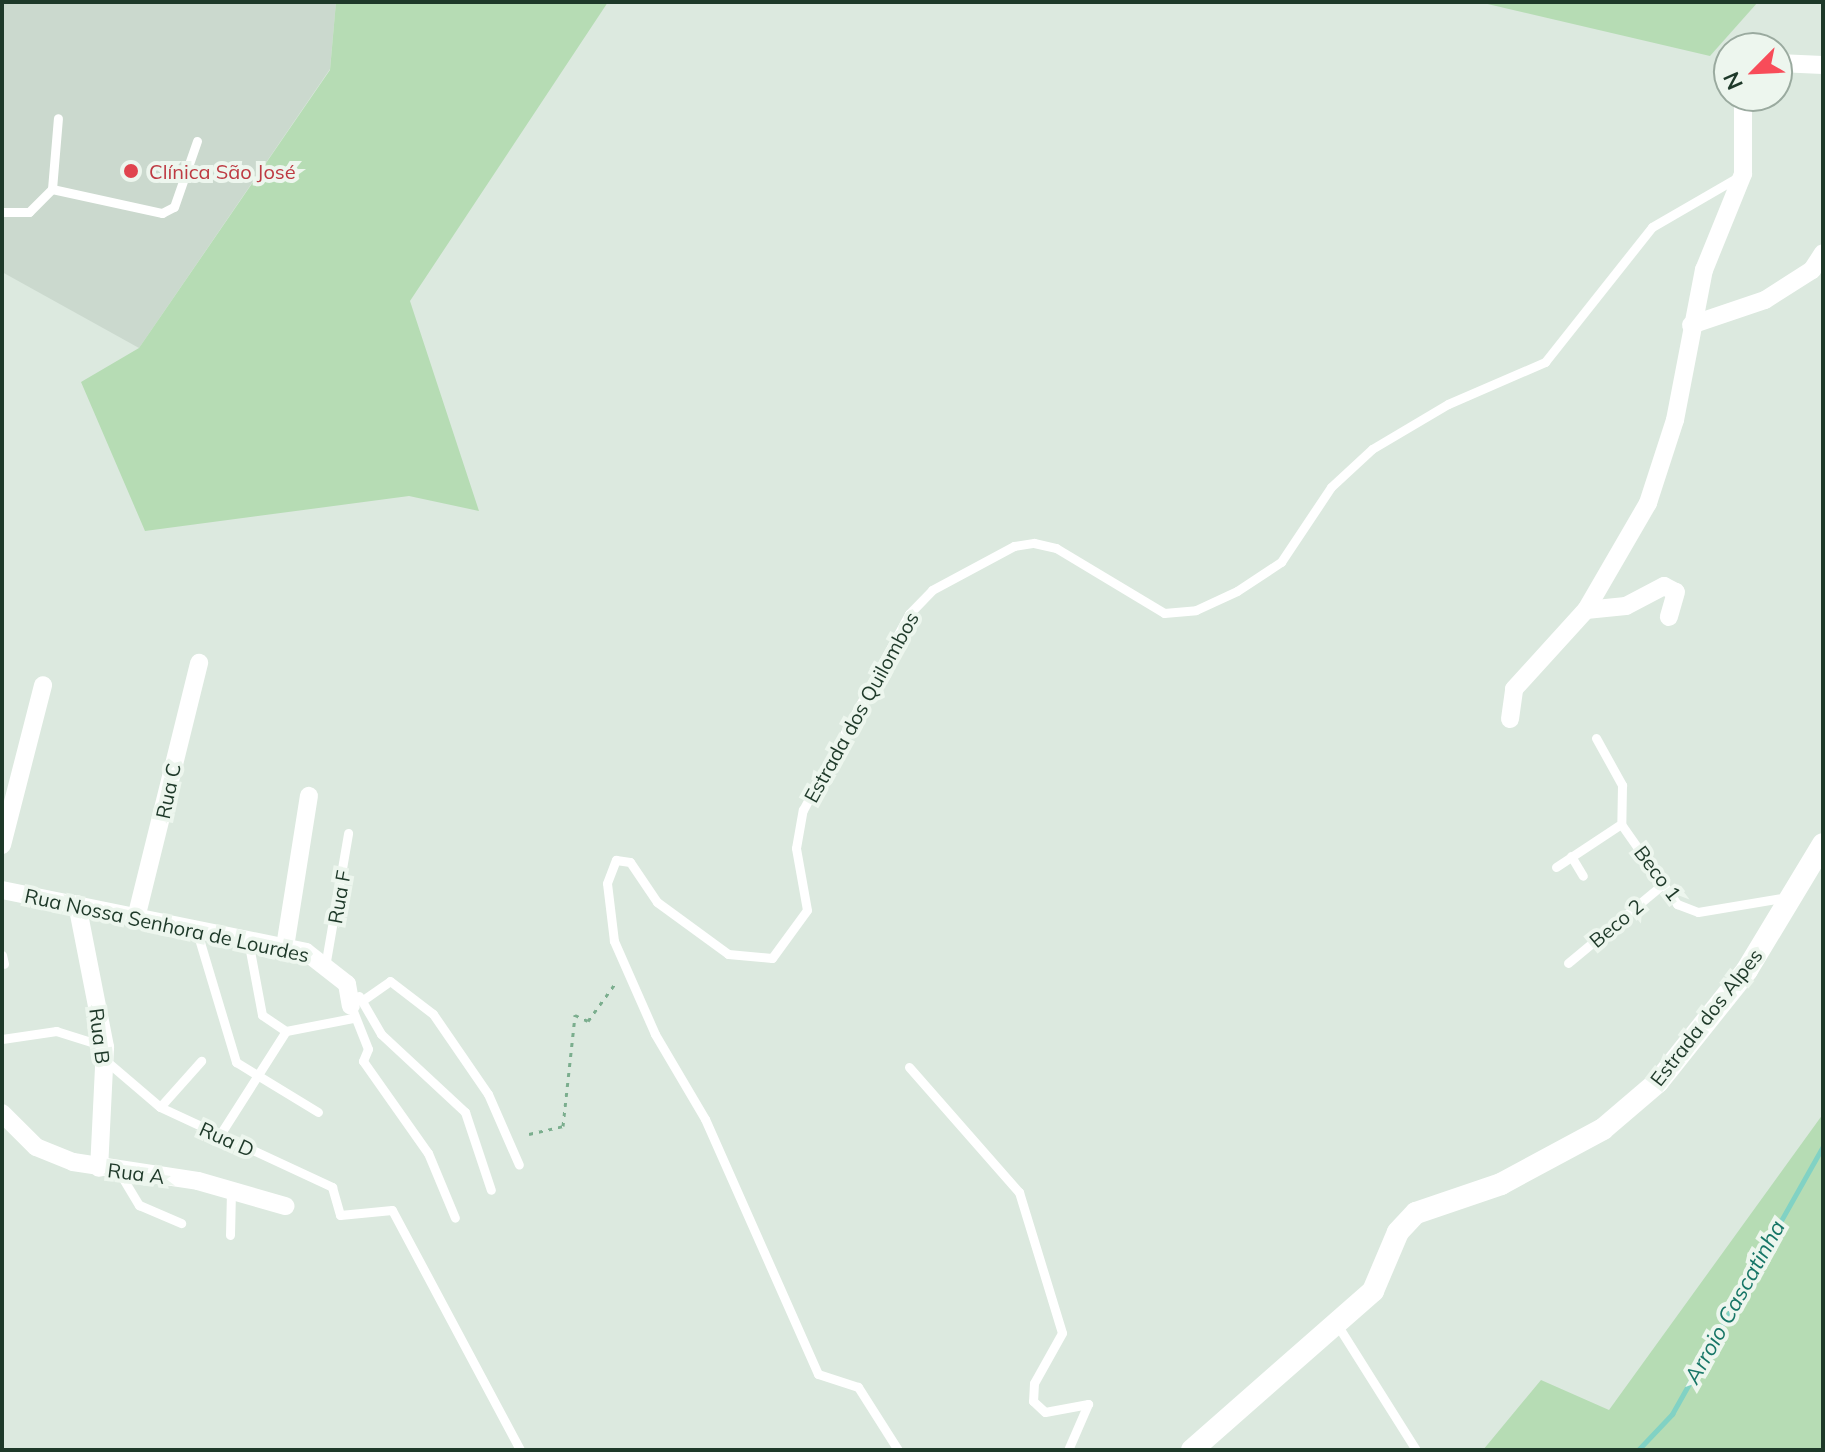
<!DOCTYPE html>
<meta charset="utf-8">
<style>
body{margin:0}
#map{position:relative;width:1825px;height:1452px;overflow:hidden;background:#dce9df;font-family:Mulish,sans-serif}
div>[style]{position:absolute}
.built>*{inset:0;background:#cbd9ce}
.green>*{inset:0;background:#b6dcb4}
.stream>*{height:5px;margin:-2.5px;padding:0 2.5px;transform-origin:2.5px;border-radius:2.5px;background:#81d2c4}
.path>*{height:3px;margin-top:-1.5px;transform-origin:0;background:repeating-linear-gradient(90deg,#7bae8e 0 4px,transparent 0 10px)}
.service>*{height:9px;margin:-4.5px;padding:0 4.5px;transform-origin:4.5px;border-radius:4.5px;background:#fff}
.minor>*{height:18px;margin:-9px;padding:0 9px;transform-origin:9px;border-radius:9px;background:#fff}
.tertiary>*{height:22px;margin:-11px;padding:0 11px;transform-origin:11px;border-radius:11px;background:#fff}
.dots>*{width:22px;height:22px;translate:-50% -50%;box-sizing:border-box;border:4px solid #edf6ee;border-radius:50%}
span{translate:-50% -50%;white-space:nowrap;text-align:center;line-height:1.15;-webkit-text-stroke:8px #edf6ee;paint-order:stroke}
.health-label{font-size:20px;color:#be3a42}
.left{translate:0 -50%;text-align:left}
.street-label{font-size:20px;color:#1e3929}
.water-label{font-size:22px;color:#177667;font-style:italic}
.frame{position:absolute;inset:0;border:4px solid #1e3929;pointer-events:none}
.north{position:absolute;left:1713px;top:32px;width:80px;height:80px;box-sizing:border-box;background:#edf6ee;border:2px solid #9aaa9f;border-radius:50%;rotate:246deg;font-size:22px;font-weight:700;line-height:32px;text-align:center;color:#1e3929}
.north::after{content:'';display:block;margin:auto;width:28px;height:36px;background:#f84c59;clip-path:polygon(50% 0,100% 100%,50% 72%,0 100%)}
</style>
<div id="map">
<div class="built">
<i style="clip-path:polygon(2px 2px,336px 2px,330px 69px,139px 348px,2px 272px)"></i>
</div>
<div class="green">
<i style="clip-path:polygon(336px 2px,608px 2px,410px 301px,479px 511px,409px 496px,145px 531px,81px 382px,139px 348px,330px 70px)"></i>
<i style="clip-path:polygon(1479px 2px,1758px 2px,1710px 56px)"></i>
<i style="clip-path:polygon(1823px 1114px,1823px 1450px,1483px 1450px,1541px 1380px,1609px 1410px)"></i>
</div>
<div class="stream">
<i style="left:1638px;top:1450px;width:50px;rotate:-46.6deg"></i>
<i style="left:1672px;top:1414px;width:308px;rotate:-60.6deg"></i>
</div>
<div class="path">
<i style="left:529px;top:1134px;width:35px;rotate:-13deg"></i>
<i style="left:563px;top:1126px;width:112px;rotate:-83.8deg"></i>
<i style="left:575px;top:1015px;width:14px;rotate:25deg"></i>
<i style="left:588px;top:1021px;width:49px;rotate:-54.1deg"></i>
</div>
<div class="service">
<i style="left:52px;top:189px;width:113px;rotate:12.3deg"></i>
<i style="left:162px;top:213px;width:13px;rotate:-27deg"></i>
<i style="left:174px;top:207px;width:70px;rotate:-70.8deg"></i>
<i style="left:2px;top:212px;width:27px"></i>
<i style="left:29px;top:212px;width:33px;rotate:-45deg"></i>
<i style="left:52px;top:189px;width:71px;rotate:-85.2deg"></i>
<i style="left:1596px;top:738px;width:54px;rotate:61deg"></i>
<i style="left:1622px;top:785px;width:39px;rotate:91deg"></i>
<i style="left:1621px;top:824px;width:98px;rotate:55deg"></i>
<i style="left:1677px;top:904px;width:22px;rotate:21deg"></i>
<i style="left:1698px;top:912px;width:91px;rotate:-9.5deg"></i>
<i style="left:1571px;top:856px;width:23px;rotate:59deg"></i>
<i style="left:1556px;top:867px;width:78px;rotate:-33.5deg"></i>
<i style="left:197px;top:932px;width:136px;rotate:73.3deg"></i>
<i style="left:236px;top:1062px;width:96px;rotate:31.4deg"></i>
<i style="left:248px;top:940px;width:76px;rotate:79.4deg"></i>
<i style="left:262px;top:1015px;width:29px;rotate:34deg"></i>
<i style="left:2px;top:955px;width:9px;rotate:77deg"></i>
<i style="left:326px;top:961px;width:130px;rotate:-80.2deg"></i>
<i style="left:1568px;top:963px;width:124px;rotate:-39.7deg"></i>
<i style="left:359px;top:996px;width:44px;rotate:59.9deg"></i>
<i style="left:381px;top:1034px;width:115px;rotate:42.9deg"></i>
<i style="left:465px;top:1112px;width:82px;rotate:71.6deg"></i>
<i style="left:363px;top:1000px;width:33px;rotate:-35deg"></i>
<i style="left:390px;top:981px;width:54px;rotate:37.5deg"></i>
<i style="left:433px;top:1014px;width:97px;rotate:55.5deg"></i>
<i style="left:488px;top:1094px;width:77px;rotate:66.4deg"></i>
<i style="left:351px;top:1006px;width:46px;rotate:68.4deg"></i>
<i style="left:368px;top:1049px;width:13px;rotate:113deg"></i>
<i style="left:363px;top:1061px;width:113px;rotate:54.8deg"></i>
<i style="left:428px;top:1153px;width:70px;rotate:67.4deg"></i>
<i style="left:2px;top:1039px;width:55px;rotate:-8.4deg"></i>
<i style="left:56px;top:1031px;width:50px;rotate:17.4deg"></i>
<i style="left:105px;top:1060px;width:72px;rotate:40.5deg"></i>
<i style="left:160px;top:1107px;width:190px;rotate:24.9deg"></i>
<i style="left:332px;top:1187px;width:29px;rotate:74deg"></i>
<i style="left:340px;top:1215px;width:52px;rotate:-5.5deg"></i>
<i style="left:392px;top:1210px;width:272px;rotate:61.9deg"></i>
<i style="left:909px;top:1067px;width:167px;rotate:48.7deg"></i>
<i style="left:1019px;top:1192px;width:147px;rotate:73deg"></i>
<i style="left:1062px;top:1333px;width:57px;rotate:119.2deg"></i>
<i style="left:1034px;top:1383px;width:18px;rotate:93deg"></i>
<i style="left:1033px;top:1401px;width:16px;rotate:43deg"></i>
<i style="left:1045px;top:1412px;width:44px;rotate:-10.5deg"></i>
<i style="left:1088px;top:1404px;width:50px;rotate:113.5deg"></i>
<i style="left:160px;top:1107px;width:62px;rotate:-48.3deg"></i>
<i style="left:221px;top:1133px;width:121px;rotate:-57.5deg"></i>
<i style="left:286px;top:1031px;width:68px;rotate:-11deg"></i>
<i style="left:119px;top:1172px;width:39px;rotate:59deg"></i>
<i style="left:139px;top:1205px;width:46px;rotate:23.2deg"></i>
<i style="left:230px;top:1235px;width:43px;rotate:-88.7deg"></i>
<i style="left:1338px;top:1326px;width:146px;rotate:57.8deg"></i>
<i style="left:898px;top:1450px;width:75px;rotate:-122.4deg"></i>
<i style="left:858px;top:1387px;width:42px;rotate:-162deg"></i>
<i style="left:818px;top:1374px;width:279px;rotate:-113.9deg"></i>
<i style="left:705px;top:1119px;width:99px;rotate:-120.5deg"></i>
<i style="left:655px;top:1034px;width:102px;rotate:-113.8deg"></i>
<i style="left:614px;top:941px;width:58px;rotate:-96.9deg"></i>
<i style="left:607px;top:883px;width:25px;rotate:-69deg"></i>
<i style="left:616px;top:860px;width:14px;rotate:8deg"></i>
<i style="left:630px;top:862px;width:48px;rotate:56deg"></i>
<i style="left:657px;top:902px;width:88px;rotate:36.2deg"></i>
<i style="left:728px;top:954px;width:44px;rotate:5.2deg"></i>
<i style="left:772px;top:958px;width:59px;rotate:-53.9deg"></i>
<i style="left:807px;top:910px;width:63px;rotate:-100.1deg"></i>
<i style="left:796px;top:848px;width:39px;rotate:-80deg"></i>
<i style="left:803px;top:810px;width:223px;rotate:-61.6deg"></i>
<i style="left:909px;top:614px;width:33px;rotate:-46deg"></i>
<i style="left:932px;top:590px;width:93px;rotate:-28.2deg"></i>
<i style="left:1014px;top:546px;width:20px;rotate:-9deg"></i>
<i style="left:1034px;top:543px;width:23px;rotate:13deg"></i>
<i style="left:1056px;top:548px;width:126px;rotate:31deg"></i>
<i style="left:1164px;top:613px;width:32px;rotate:-5deg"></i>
<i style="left:1196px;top:610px;width:45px;rotate:-24.9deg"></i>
<i style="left:1237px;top:591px;width:53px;rotate:-33.4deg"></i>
<i style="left:1281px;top:562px;width:90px;rotate:-56.3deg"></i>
<i style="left:1331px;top:487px;width:56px;rotate:-42.8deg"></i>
<i style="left:1372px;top:449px;width:88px;rotate:-30.6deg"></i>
<i style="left:1448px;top:404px;width:106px;rotate:-23.4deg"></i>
<i style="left:1545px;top:362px;width:172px;rotate:-51.6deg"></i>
<i style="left:1652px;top:227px;width:102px;rotate:-30.1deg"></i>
</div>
<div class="minor">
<i style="left:1777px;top:63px;width:46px;rotate:2.5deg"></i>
<i style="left:1691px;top:325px;width:78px;rotate:-18.7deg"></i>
<i style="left:1765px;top:300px;width:56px;rotate:-32.6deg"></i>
<i style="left:1812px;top:270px;width:20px;rotate:-57deg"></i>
<i style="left:1586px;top:610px;width:40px;rotate:-5.7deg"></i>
<i style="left:1626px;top:606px;width:43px;rotate:-27.8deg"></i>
<i style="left:1664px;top:586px;width:13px;rotate:27deg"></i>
<i style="left:1676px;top:592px;width:26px;rotate:106deg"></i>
<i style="left:1510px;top:719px;width:30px;rotate:-82deg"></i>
<i style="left:1514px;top:689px;width:107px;rotate:-47.7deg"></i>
<i style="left:1586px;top:610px;width:124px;rotate:-59.9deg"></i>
<i style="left:1648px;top:503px;width:87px;rotate:-72deg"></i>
<i style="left:1675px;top:420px;width:153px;rotate:-79.1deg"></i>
<i style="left:1704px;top:270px;width:104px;rotate:-67.9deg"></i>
<i style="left:1743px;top:174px;width:78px;rotate:-90deg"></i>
<i style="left:2px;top:845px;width:165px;rotate:-75.6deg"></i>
<i style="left:2px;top:890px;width:310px;rotate:11.5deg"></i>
<i style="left:306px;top:952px;width:52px;rotate:38deg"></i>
<i style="left:347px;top:984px;width:22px;rotate:80deg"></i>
<i style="left:77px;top:904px;width:146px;rotate:78.9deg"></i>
<i style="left:105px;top:1047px;width:121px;rotate:92.8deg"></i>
<i style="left:136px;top:918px;width:263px;rotate:-76.1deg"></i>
<i style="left:285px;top:947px;width:153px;rotate:-81deg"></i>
<i style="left:2px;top:1113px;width:48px;rotate:45deg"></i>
<i style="left:36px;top:1147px;width:40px;rotate:22deg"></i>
<i style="left:73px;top:1162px;width:126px;rotate:8.6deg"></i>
<i style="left:198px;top:1181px;width:91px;rotate:16deg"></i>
</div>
<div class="tertiary">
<i style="left:1192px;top:1450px;width:241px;rotate:-41.3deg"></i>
<i style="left:1373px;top:1291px;width:64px;rotate:-67deg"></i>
<i style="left:1398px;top:1232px;width:26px;rotate:-47deg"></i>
<i style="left:1416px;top:1213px;width:90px;rotate:-18.8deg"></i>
<i style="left:1501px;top:1184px;width:116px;rotate:-28.3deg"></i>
<i style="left:1603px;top:1129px;width:72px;rotate:-40.5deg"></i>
<i style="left:1658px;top:1082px;width:143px;rotate:-51.5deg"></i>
<i style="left:1747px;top:970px;width:147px;rotate:-58.9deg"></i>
</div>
<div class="dots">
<i style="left:131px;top:171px;background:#e0444e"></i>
</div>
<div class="health-label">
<span class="left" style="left:149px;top:171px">Clínica São José</span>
</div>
<div class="street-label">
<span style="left:861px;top:707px;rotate:-61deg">Estrada dos Quilombos</span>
<span style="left:168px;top:791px;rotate:-78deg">Rua C</span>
<span style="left:1658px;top:873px;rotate:53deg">Beco 1</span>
<span style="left:339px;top:897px;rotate:-80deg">Rua F</span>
<span style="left:1616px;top:923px;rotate:-40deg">Beco 2</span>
<span style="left:167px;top:925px;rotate:12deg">Rua Nossa Senhora de Lourdes</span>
<span style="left:1706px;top:1017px;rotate:-52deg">Estrada dos Alpes</span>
<span style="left:100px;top:1036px;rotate:83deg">Rua B</span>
<span style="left:227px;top:1139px;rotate:24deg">Rua D</span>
<span style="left:136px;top:1173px;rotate:7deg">Rua A</span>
</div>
<div class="water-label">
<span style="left:1735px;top:1302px;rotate:-61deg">Arroio Cascatinha</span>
</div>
<div class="frame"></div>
<div class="north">N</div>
</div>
